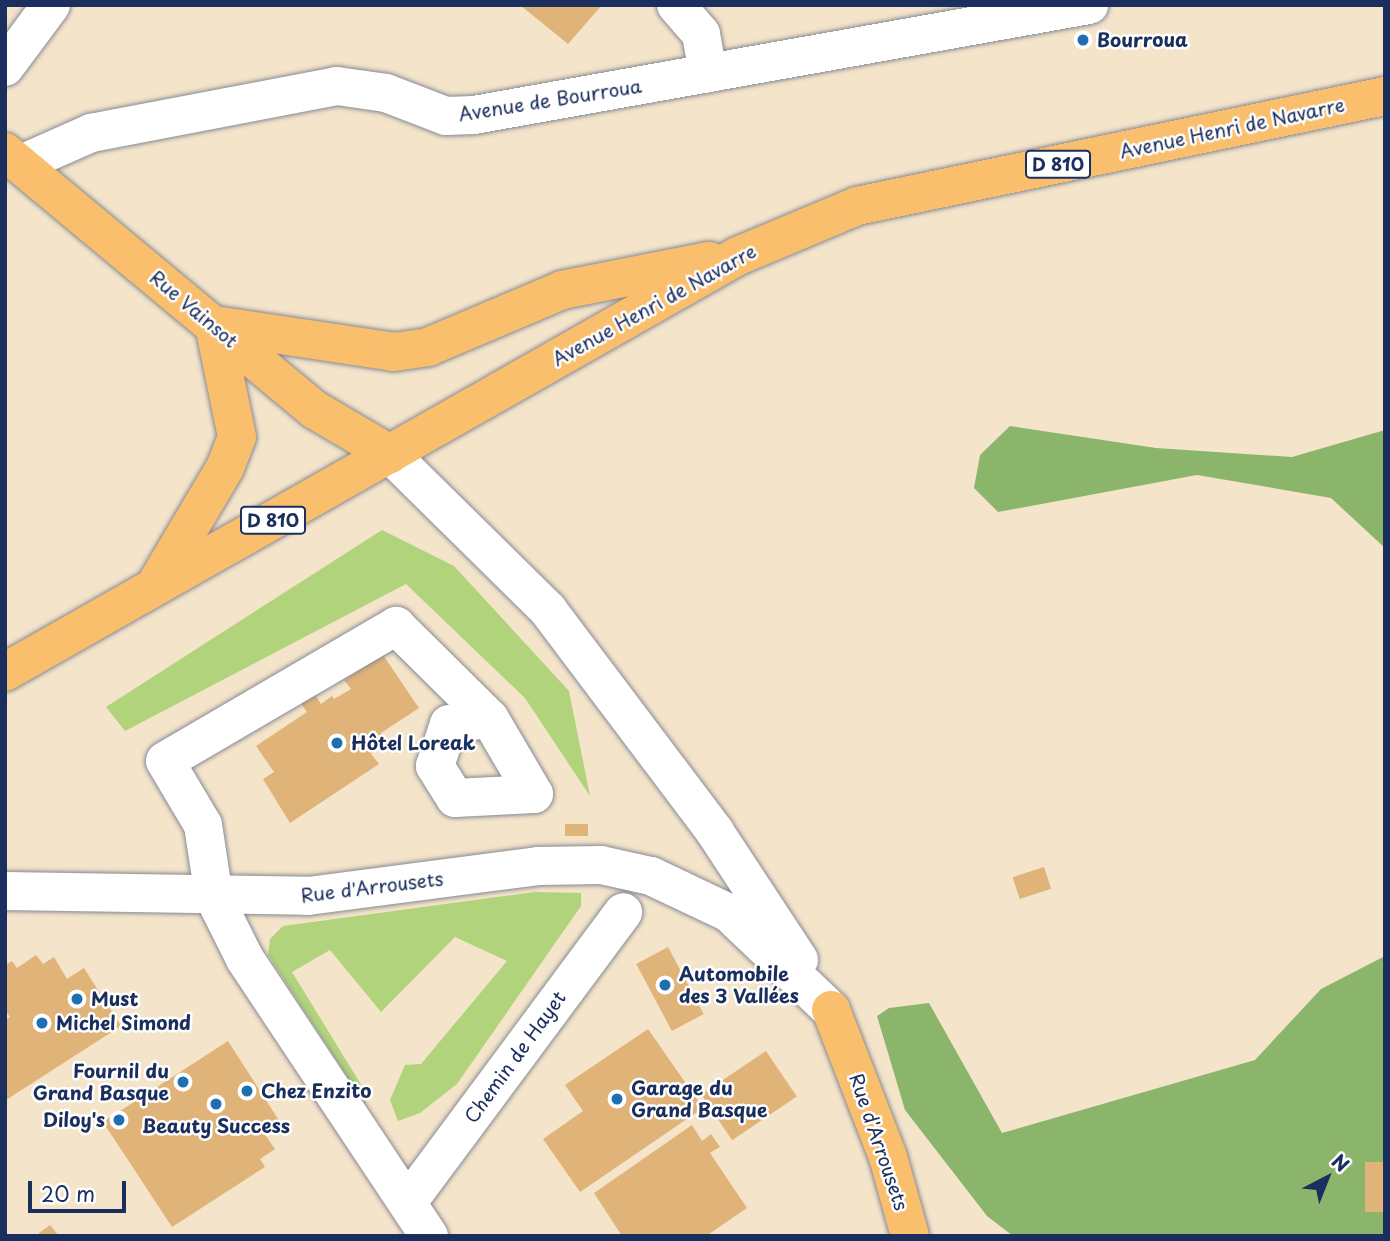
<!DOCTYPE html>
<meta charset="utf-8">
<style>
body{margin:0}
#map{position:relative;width:1390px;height:1241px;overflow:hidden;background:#f4e4ca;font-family:"Playpen Sans",sans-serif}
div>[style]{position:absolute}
.green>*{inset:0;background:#b0d37c}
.forest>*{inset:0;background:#8cb56c}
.building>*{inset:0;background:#e0b379;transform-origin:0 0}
.roads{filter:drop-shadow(0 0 2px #888a94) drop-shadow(0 0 2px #888a94)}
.minor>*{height:38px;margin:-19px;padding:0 19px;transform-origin:19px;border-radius:19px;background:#fff}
.major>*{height:38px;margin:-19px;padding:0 19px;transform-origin:19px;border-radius:19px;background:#f9bf6d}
.dots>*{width:19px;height:19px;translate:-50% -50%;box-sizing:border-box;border:4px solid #fff;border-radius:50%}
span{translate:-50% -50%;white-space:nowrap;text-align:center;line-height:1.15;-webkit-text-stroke:5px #fff;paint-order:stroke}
.shield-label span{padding:2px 5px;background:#fff;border:2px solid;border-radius:5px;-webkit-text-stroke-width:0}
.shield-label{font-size:18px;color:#1b2f5e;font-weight:700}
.poi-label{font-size:19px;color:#1b2f5e;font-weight:700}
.left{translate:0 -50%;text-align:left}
.right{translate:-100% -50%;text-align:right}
.street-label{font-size:19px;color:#1b2f5e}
.frame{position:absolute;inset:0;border:7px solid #1b2f5e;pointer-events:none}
.north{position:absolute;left:1292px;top:1143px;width:70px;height:70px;-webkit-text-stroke:5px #fff;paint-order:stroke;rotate:42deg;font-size:19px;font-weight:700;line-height:28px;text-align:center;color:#1b2f5e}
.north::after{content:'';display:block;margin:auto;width:24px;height:32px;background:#1b2f5e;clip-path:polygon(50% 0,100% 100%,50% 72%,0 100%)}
.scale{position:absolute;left:28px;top:1181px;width:98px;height:32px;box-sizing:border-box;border:4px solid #1b2f5e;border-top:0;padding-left:9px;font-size:21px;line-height:24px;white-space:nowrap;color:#1b2f5e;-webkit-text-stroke:5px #fff;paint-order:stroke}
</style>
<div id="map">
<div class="green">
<i style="clip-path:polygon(382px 530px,454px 566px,569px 691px,590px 796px,525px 698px,406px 584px,125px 731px,106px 707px)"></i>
<i style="clip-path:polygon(535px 892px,581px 893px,581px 906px,457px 1084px,420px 1113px,398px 1121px,390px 1100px,405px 1065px,421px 1064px,507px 961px,455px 937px,381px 1012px,330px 950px,292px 972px,368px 1096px,365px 1104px,268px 955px,270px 939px,283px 926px)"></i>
</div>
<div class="forest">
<i style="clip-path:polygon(1010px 426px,1156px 448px,1292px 457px,1385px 430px,1385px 548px,1331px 498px,1197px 475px,998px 512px,974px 488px,980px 455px)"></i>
<i style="clip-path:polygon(1385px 956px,1385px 1236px,1013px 1236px,987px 1216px,905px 1110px,877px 1016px,889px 1008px,929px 1003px,1002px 1133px,1255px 1060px,1321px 989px)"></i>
</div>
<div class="building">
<i style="clip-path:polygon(520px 5px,602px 5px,568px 44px)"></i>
<i style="clip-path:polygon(383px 655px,419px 708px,381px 733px,387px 743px,371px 754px,379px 764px,290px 823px,263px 779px,274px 772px,256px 746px,307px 712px,297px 698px,311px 689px,321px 704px,332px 696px,334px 699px,351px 689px,344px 680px)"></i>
<i style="left:565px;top:824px;width:23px;height:12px"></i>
<i style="left:1044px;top:867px;width:23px;height:33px;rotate:72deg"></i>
<i style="left:668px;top:947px;width:76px;height:36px;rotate:62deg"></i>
<i style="clip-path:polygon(36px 955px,43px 964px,54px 957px,67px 979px,84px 968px,121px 1026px,6px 1100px,5px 1020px,10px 1017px,5px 1010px,5px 965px,12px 961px,17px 968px)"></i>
<i style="clip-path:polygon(648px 1029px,703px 1108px,580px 1192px,543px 1139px,583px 1111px,565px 1085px)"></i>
<i style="clip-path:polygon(228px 1041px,280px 1122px,264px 1133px,275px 1149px,260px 1159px,265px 1167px,172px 1227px,103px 1122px)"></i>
<i style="left:766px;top:1051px;width:55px;height:78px;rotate:56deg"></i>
<i style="clip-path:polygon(692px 1125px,702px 1141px,711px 1134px,720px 1147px,710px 1153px,747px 1208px,706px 1236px,622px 1236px,594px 1193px)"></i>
<i style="left:1365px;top:1162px;width:20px;height:50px"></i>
<i style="clip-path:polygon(50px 1225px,59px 1236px,40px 1236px,39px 1233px)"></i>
</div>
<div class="roads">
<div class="minor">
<i style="left:676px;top:5px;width:38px;rotate:49deg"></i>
<i style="left:701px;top:34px;width:40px;rotate:80deg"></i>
<i style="left:5px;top:67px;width:77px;rotate:-53.4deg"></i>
<i style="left:21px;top:164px;width:77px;rotate:-23.9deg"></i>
<i style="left:91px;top:133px;width:250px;rotate:-10.8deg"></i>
<i style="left:337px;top:86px;width:49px;rotate:8.1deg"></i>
<i style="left:386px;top:93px;width:64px;rotate:21deg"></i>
<i style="left:446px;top:116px;width:28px;rotate:-2deg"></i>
<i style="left:474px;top:115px;width:625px;rotate:-10.14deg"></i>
<i style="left:390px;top:454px;width:222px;rotate:44.6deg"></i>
<i style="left:548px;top:610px;width:278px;rotate:53deg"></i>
<i style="left:715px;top:832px;width:153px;rotate:56.7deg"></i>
<i style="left:5px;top:891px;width:303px;rotate:0.9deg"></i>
<i style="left:308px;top:896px;width:232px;rotate:-7.4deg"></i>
<i style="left:538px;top:866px;width:63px;rotate:-0.9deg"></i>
<i style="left:601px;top:865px;width:51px;rotate:12.4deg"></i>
<i style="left:651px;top:876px;width:86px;rotate:25.4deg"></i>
<i style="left:729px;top:913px;width:141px;rotate:43.6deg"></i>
<i style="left:408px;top:1202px;width:361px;rotate:-53.4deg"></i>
<i style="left:429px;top:1236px;width:333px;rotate:-123.6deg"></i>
<i style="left:245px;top:959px;width:69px;rotate:-116.6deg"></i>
<i style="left:214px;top:897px;width:73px;rotate:-98.7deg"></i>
<i style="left:203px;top:825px;width:74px;rotate:-120.7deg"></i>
<i style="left:165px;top:761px;width:268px;rotate:-30.3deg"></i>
<i style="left:396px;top:626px;width:132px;rotate:44.7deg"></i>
<i style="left:490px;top:719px;width:87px;rotate:59.6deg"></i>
<i style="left:534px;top:794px;width:79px;rotate:177.1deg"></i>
<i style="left:455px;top:798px;width:38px;rotate:-122deg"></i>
<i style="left:435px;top:766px;width:44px;rotate:-71.6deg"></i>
<i style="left:449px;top:724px;width:41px;rotate:-7deg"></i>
</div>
<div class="major">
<i style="left:5px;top:152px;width:403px;rotate:39.8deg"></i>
<i style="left:315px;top:410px;width:87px;rotate:30.4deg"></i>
<i style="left:214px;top:325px;width:182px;rotate:8.5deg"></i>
<i style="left:394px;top:352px;width:34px;rotate:-8deg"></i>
<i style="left:428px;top:347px;width:146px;rotate:-23deg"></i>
<i style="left:562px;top:290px;width:150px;rotate:-11.2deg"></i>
<i style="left:156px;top:584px;width:135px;rotate:-59.3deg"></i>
<i style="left:225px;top:468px;width:33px;rotate:-69deg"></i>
<i style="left:237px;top:437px;width:114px;rotate:-101.6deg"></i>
<i style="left:5px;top:672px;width:843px;rotate:-29.58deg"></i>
<i style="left:738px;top:256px;width:129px;rotate:-22.8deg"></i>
<i style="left:857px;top:206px;width:539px;rotate:-11.77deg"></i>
<i style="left:831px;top:1010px;width:158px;rotate:68.8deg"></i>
<i style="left:888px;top:1157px;width:82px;rotate:74.4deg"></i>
</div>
</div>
<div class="dots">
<i style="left:1083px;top:40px;background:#1f6fb2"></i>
<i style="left:337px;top:743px;background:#1f6fb2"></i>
<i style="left:665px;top:985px;background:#1f6fb2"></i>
<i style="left:77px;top:999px;background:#1f6fb2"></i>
<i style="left:42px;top:1023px;background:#1f6fb2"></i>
<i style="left:183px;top:1082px;background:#1f6fb2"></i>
<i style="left:247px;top:1091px;background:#1f6fb2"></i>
<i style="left:617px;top:1099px;background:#1f6fb2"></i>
<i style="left:216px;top:1104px;background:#1f6fb2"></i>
<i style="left:119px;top:1120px;background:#1f6fb2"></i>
</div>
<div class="shield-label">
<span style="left:1058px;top:164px">D 810</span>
<span style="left:273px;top:520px">D 810</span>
</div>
<div class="poi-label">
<span class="left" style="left:1097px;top:40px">Bourroua</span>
<span class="left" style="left:351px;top:743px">Hôtel Loreak</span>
<span class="left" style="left:679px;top:985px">Automobile<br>des 3 Vallées</span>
<span class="left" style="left:91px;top:999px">Must</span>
<span class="left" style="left:56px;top:1023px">Michel Simond</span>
<span class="right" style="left:169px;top:1082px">Fournil du<br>Grand Basque</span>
<span class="left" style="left:631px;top:1099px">Garage du<br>Grand Basque</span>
<span class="left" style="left:261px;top:1091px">Chez Enzito</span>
<span class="right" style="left:105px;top:1120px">Diloy's</span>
<span style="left:216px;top:1126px">Beauty Success</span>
</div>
<div class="street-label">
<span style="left:550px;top:100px;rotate:-9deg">Avenue de Bourroua</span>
<span style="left:1232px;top:128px;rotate:-12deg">Avenue Henri de Navarre</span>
<span style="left:654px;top:305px;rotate:-29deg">Avenue Henri de Navarre</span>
<span style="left:194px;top:309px;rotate:40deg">Rue Vainsot</span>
<span style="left:372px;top:887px;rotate:-7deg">Rue d'Arrousets</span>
<span style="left:515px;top:1057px;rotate:-54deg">Chemin de Hayet</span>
<span style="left:879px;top:1142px;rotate:71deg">Rue d'Arrousets</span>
</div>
<div class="frame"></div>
<div class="north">N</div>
<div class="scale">20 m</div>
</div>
